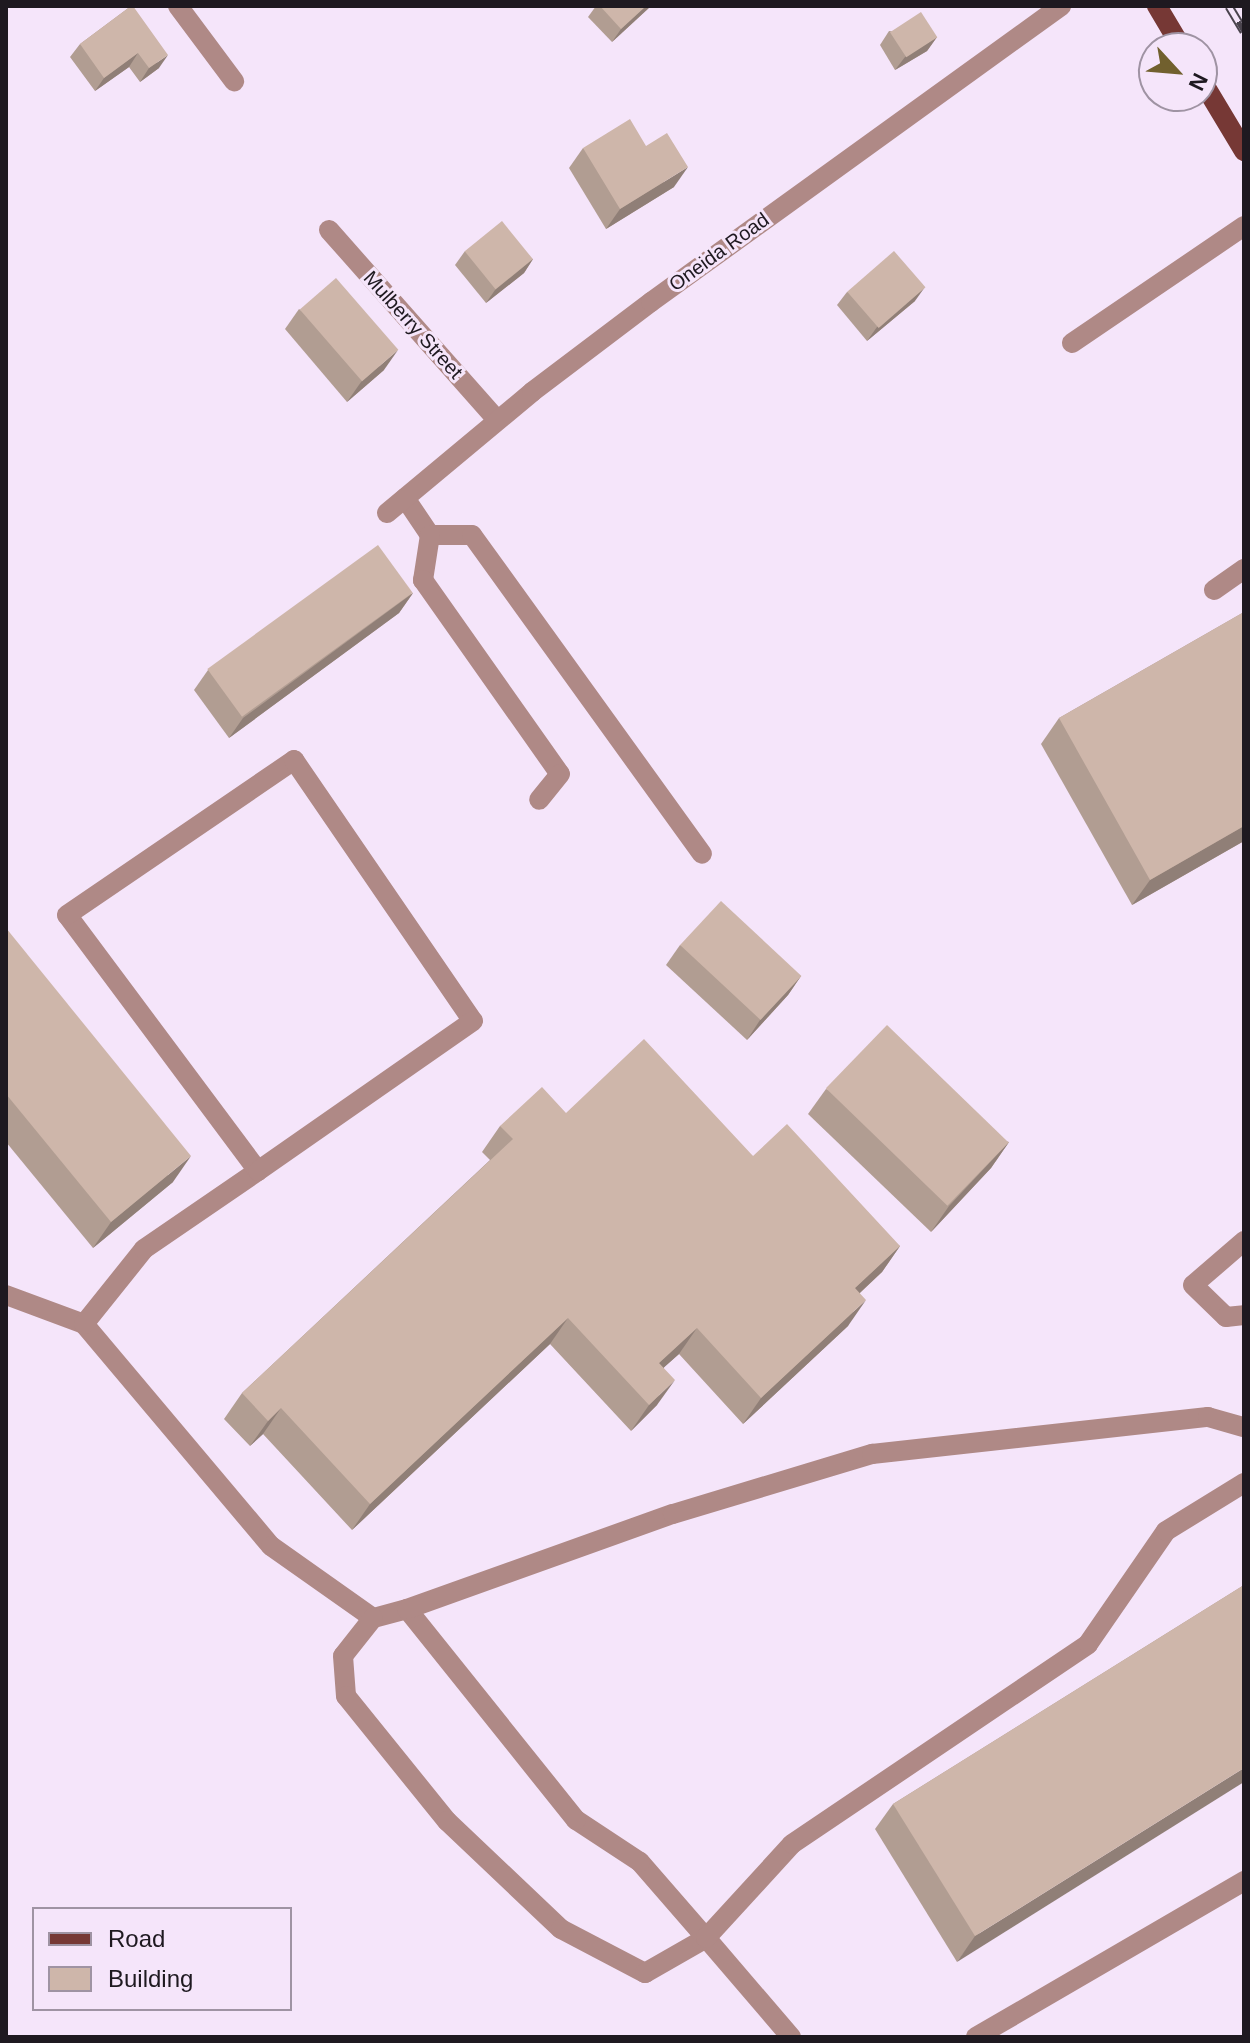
<!DOCTYPE html>
<style>
body{margin:0}
#map{position:relative;width:1250px;height:2043px;overflow:hidden;background:#f5e5fa;font-family:Arial,sans-serif}
div>[style]{position:absolute}
.minor>*{height:20px;margin:-10px;padding:0 10px;transform-origin:10px;border-radius:10px;background:#af8986}
.major>*{height:20px;margin:-10px;padding:0 10px;transform-origin:10px;border-radius:10px;background:#763835}
.rail>*{height:9px;margin-top:-4.5px;transform-origin:0;background:repeating-linear-gradient(90deg,#f5e5fa 0 18px,#4a434d 0 36px);box-sizing:border-box;border-block:2px solid #4a434d}
.wall>*{inset:0;background:#b19d92}
.shaded-wall>*{inset:0;background:#907f77}
.building>*{inset:0;background:#ceb6aa;transform-origin:0 0}
span{translate:-50% -50%;white-space:nowrap;text-align:center;line-height:1.15;-webkit-text-stroke:6px #f5e5fa;paint-order:stroke}
.street-label{font-size:20px;color:#1e1920}
.frame{position:absolute;inset:0;border:8px solid #1e1920;pointer-events:none}
.legend{position:absolute;left:32px;top:1907px;width:260px;height:104px;box-sizing:border-box;background:#f5e5fa;border:2px solid #9f93a3;margin:0;padding:10px 14px;list-style:none;font-size:24px;color:#1e1920}
.legend li{display:flex;align-items:center;gap:16px;height:40px}
.legend b{width:40px;border:2px solid #9f93a3}
.north{position:absolute;left:1138px;top:32px;width:80px;height:80px;box-sizing:border-box;background:#f5e5fa;border:2px solid #9f93a3;border-radius:50%;rotate:116deg;font-size:22px;font-weight:700;line-height:32px;text-align:center;color:#1e1920}
.north::after{content:'';display:block;margin:auto;width:28px;height:36px;background:#71602e;clip-path:polygon(50% 0,100% 100%,50% 72%,0 100%)}
</style>
<div id="map">
<div class="minor">
<i style="left:178px;top:6px;width:94px;rotate:53.3deg"></i>
<i style="left:329px;top:230px;width:254px;rotate:48.5deg"></i>
<i style="left:1072px;top:343px;width:208px;rotate:-34.2deg"></i>
<i style="left:405px;top:498px;width:45px;rotate:56deg"></i>
<i style="left:430px;top:535px;width:42px"></i>
<i style="left:472px;top:535px;width:393px;rotate:54.2deg"></i>
<i style="left:387px;top:513px;width:189px;rotate:-39.8deg"></i>
<i style="left:532px;top:392px;width:149px;rotate:-37.1deg"></i>
<i style="left:651px;top:302px;width:506px;rotate:-35.83deg"></i>
<i style="left:430px;top:535px;width:46px;rotate:98.8deg"></i>
<i style="left:423px;top:580px;width:237px;rotate:54.8deg"></i>
<i style="left:560px;top:774px;width:33px;rotate:129deg"></i>
<i style="left:1214px;top:590px;width:37px;rotate:-35deg"></i>
<i style="left:1244px;top:1241px;width:67px;rotate:139.2deg"></i>
<i style="left:1193px;top:1285px;width:46px;rotate:44.1deg"></i>
<i style="left:1226px;top:1317px;width:18px;rotate:-6deg"></i>
<i style="left:6px;top:1295px;width:83px;rotate:20.4deg"></i>
<i style="left:84px;top:1324px;width:290px;rotate:49.9deg"></i>
<i style="left:271px;top:1546px;width:125px;rotate:35.2deg"></i>
<i style="left:84px;top:1324px;width:96px;rotate:-51.3deg"></i>
<i style="left:144px;top:1249px;width:138px;rotate:-34.4deg"></i>
<i style="left:258px;top:1171px;width:319px;rotate:-126.7deg"></i>
<i style="left:67px;top:915px;width:275px;rotate:-34.3deg"></i>
<i style="left:294px;top:760px;width:316px;rotate:55.6deg"></i>
<i style="left:473px;top:1021px;width:262px;rotate:145.1deg"></i>
<i style="left:407px;top:1609px;width:35px;rotate:165deg"></i>
<i style="left:373px;top:1618px;width:48px;rotate:128.3deg"></i>
<i style="left:343px;top:1656px;width:40px;rotate:85.7deg"></i>
<i style="left:346px;top:1696px;width:161px;rotate:51.1deg"></i>
<i style="left:447px;top:1821px;width:157px;rotate:43.5deg"></i>
<i style="left:561px;top:1929px;width:95px;rotate:27.6deg"></i>
<i style="left:645px;top:1973px;width:70px;rotate:-29.8deg"></i>
<i style="left:706px;top:1938px;width:101px;rotate:-131deg"></i>
<i style="left:640px;top:1862px;width:77px;rotate:-146.7deg"></i>
<i style="left:576px;top:1820px;width:270px;rotate:-128.7deg"></i>
<i style="left:407px;top:1609px;width:282px;rotate:-19.7deg"></i>
<i style="left:673px;top:1514px;width:208px;rotate:-16.8deg"></i>
<i style="left:872px;top:1454px;width:338px;rotate:-6.3deg"></i>
<i style="left:1208px;top:1417px;width:37px;rotate:16deg"></i>
<i style="left:791px;top:2037px;width:130px;rotate:-130.6deg"></i>
<i style="left:706px;top:1938px;width:127px;rotate:-47.5deg"></i>
<i style="left:792px;top:1844px;width:357px;rotate:-34deg"></i>
<i style="left:1088px;top:1644px;width:137px;rotate:-55.4deg"></i>
<i style="left:1166px;top:1531px;width:92px;rotate:-31.6deg"></i>
<i style="left:976px;top:2037px;width:310px;rotate:-30.2deg"></i>
</div>
<div class="major">
<i style="left:1157px;top:6px;width:49px;rotate:59.2deg"></i>
<i style="left:1202px;top:81px;width:82px;rotate:59deg"></i>
</div>
<div class="rail">
<i style="left:1229px;top:6px;width:29px;rotate:59deg"></i>
</div>
<div class="wall">
<i style="clip-path:polygon(131px 6px,159px 68px,140px 82px,129px 67px,95px 91px,70px 57px,80px 44px)"></i>
<i style="clip-path:polygon(596px 6px,651px 6px,612px 42px,588px 17px)"></i>
<i style="clip-path:polygon(889px 31px,937px 37px,927px 51px,895px 70px,880px 45px)"></i>
<i style="clip-path:polygon(583px 148px,674px 187px,606px 229px,569px 168px)"></i>
<i style="clip-path:polygon(465px 251px,533px 259px,524px 273px,486px 303px,455px 265px)"></i>
<i style="clip-path:polygon(847px 292px,915px 301px,867px 341px,837px 305px)"></i>
<i style="clip-path:polygon(299px 309px,384px 370px,347px 402px,285px 329px)"></i>
<i style="clip-path:polygon(413px 593px,399px 613px,229px 738px,194px 690px,208px 670px)"></i>
<i style="clip-path:polygon(1244px 612px,1244px 841px,1132px 905px,1041px 744px,1059px 718px)"></i>
<i style="clip-path:polygon(6px 928px,173px 1182px,93px 1248px,6px 1142px)"></i>
<i style="clip-path:polygon(680px 945px,801px 976px,788px 995px,747px 1040px,666px 965px)"></i>
<i style="clip-path:polygon(826px 1089px,1009px 1142px,991px 1168px,931px 1232px,808px 1114px)"></i>
<i style="clip-path:polygon(566px 1113px,753px 1156px,900px 1246px,882px 1272px,860px 1293px,848px 1326px,743px 1424px,679px 1354px,664px 1367px,657px 1405px,631px 1431px,550px 1344px,352px 1530px,263px 1434px,250px 1446px,224px 1419px,242px 1393px,490px 1160px,482px 1152px,500px 1126px)"></i>
<i style="clip-path:polygon(1244px 1585px,957px 1962px,875px 1829px,893px 1804px)"></i>
</div>
<div class="shaded-wall">
<i style="clip-path:polygon(646px 6px,651px 6px,612px 42px,621px 29px)"></i>
<i style="clip-path:polygon(937px 37px,927px 51px,895px 70px,905px 57px)"></i>
<i style="clip-path:polygon(138px 53px,129px 67px,95px 91px,104px 78px)"></i>
<i style="clip-path:polygon(168px 55px,159px 68px,140px 82px,149px 68px)"></i>
<i style="clip-path:polygon(688px 167px,674px 187px,606px 229px,620px 209px)"></i>
<i style="clip-path:polygon(533px 259px,524px 273px,486px 303px,495px 290px)"></i>
<i style="clip-path:polygon(925px 287px,915px 301px,867px 341px,877px 327px)"></i>
<i style="clip-path:polygon(398px 350px,384px 370px,347px 402px,361px 382px)"></i>
<i style="clip-path:polygon(413px 593px,399px 613px,229px 738px,243px 718px)"></i>
<i style="clip-path:polygon(1244px 826px,1244px 841px,1132px 905px,1150px 880px)"></i>
<i style="clip-path:polygon(801px 976px,788px 995px,747px 1040px,760px 1020px)"></i>
<i style="clip-path:polygon(1009px 1142px,991px 1168px,931px 1232px,949px 1206px)"></i>
<i style="clip-path:polygon(191px 1156px,173px 1182px,93px 1248px,111px 1222px)"></i>
<i style="clip-path:polygon(900px 1246px,882px 1272px,837px 1314px,855px 1288px)"></i>
<i style="clip-path:polygon(866px 1300px,848px 1326px,743px 1424px,761px 1398px)"></i>
<i style="clip-path:polygon(568px 1318px,550px 1344px,352px 1530px,370px 1504px)"></i>
<i style="clip-path:polygon(697px 1328px,679px 1354px,641px 1388px,659px 1363px)"></i>
<i style="clip-path:polygon(675px 1380px,657px 1405px,631px 1431px,649px 1405px)"></i>
<i style="clip-path:polygon(281px 1408px,263px 1434px,250px 1446px,268px 1421px)"></i>
<i style="clip-path:polygon(1244px 1768px,1244px 1782px,957px 1962px,975px 1936px)"></i>
</div>
<div class="building">
<i style="clip-path:polygon(131px 6px,133px 6px,168px 55px,149px 68px,138px 53px,104px 78px,80px 44px)"></i>
<i style="clip-path:polygon(600px 6px,646px 6px,621px 29px)"></i>
<i style="left:921px;top:12px;width:30px;height:37px;rotate:57deg"></i>
<i style="clip-path:polygon(630px 119px,646px 146px,667px 133px,688px 167px,620px 209px,583px 148px)"></i>
<i style="left:502px;top:221px;width:49px;height:48px;rotate:51deg"></i>
<i style="left:894px;top:251px;width:48px;height:62px;rotate:49deg"></i>
<i style="left:336px;top:278px;width:95px;height:48px;rotate:49deg"></i>
<i style="left:378px;top:545px;width:59px;height:211px;rotate:54deg"></i>
<i style="clip-path:polygon(1244px 612px,1244px 826px,1150px 880px,1059px 718px)"></i>
<i style="left:721px;top:901px;width:110px;height:60px;rotate:43deg"></i>
<i style="clip-path:polygon(6px 928px,191px 1156px,111px 1222px,6px 1094px)"></i>
<i style="left:887px;top:1025px;width:169px;height:88px;rotate:44deg"></i>
<i style="clip-path:polygon(644px 1039px,753px 1156px,787px 1124px,900px 1246px,855px 1288px,866px 1300px,761px 1398px,697px 1328px,659px 1363px,675px 1380px,649px 1405px,568px 1318px,370px 1504px,281px 1408px,268px 1421px,242px 1393px,513px 1139px,500px 1126px,542px 1087px,566px 1113px)"></i>
<i style="clip-path:polygon(1244px 1585px,1244px 1768px,975px 1936px,893px 1804px)"></i>
</div>
<div class="street-label">
<span style="left:719px;top:252px;rotate:-36deg">Oneida Road</span>
<span style="left:413px;top:325px;rotate:48deg">Mulberry Street</span>
</div>
<div class="frame"></div>
<ul class="legend">
<li><b style="height:10px;background:#763835"></b>Road</li>
<li><b style="height:22px;background:#ceb6aa"></b>Building</li>
</ul>
<div class="north">N</div>
</div>
